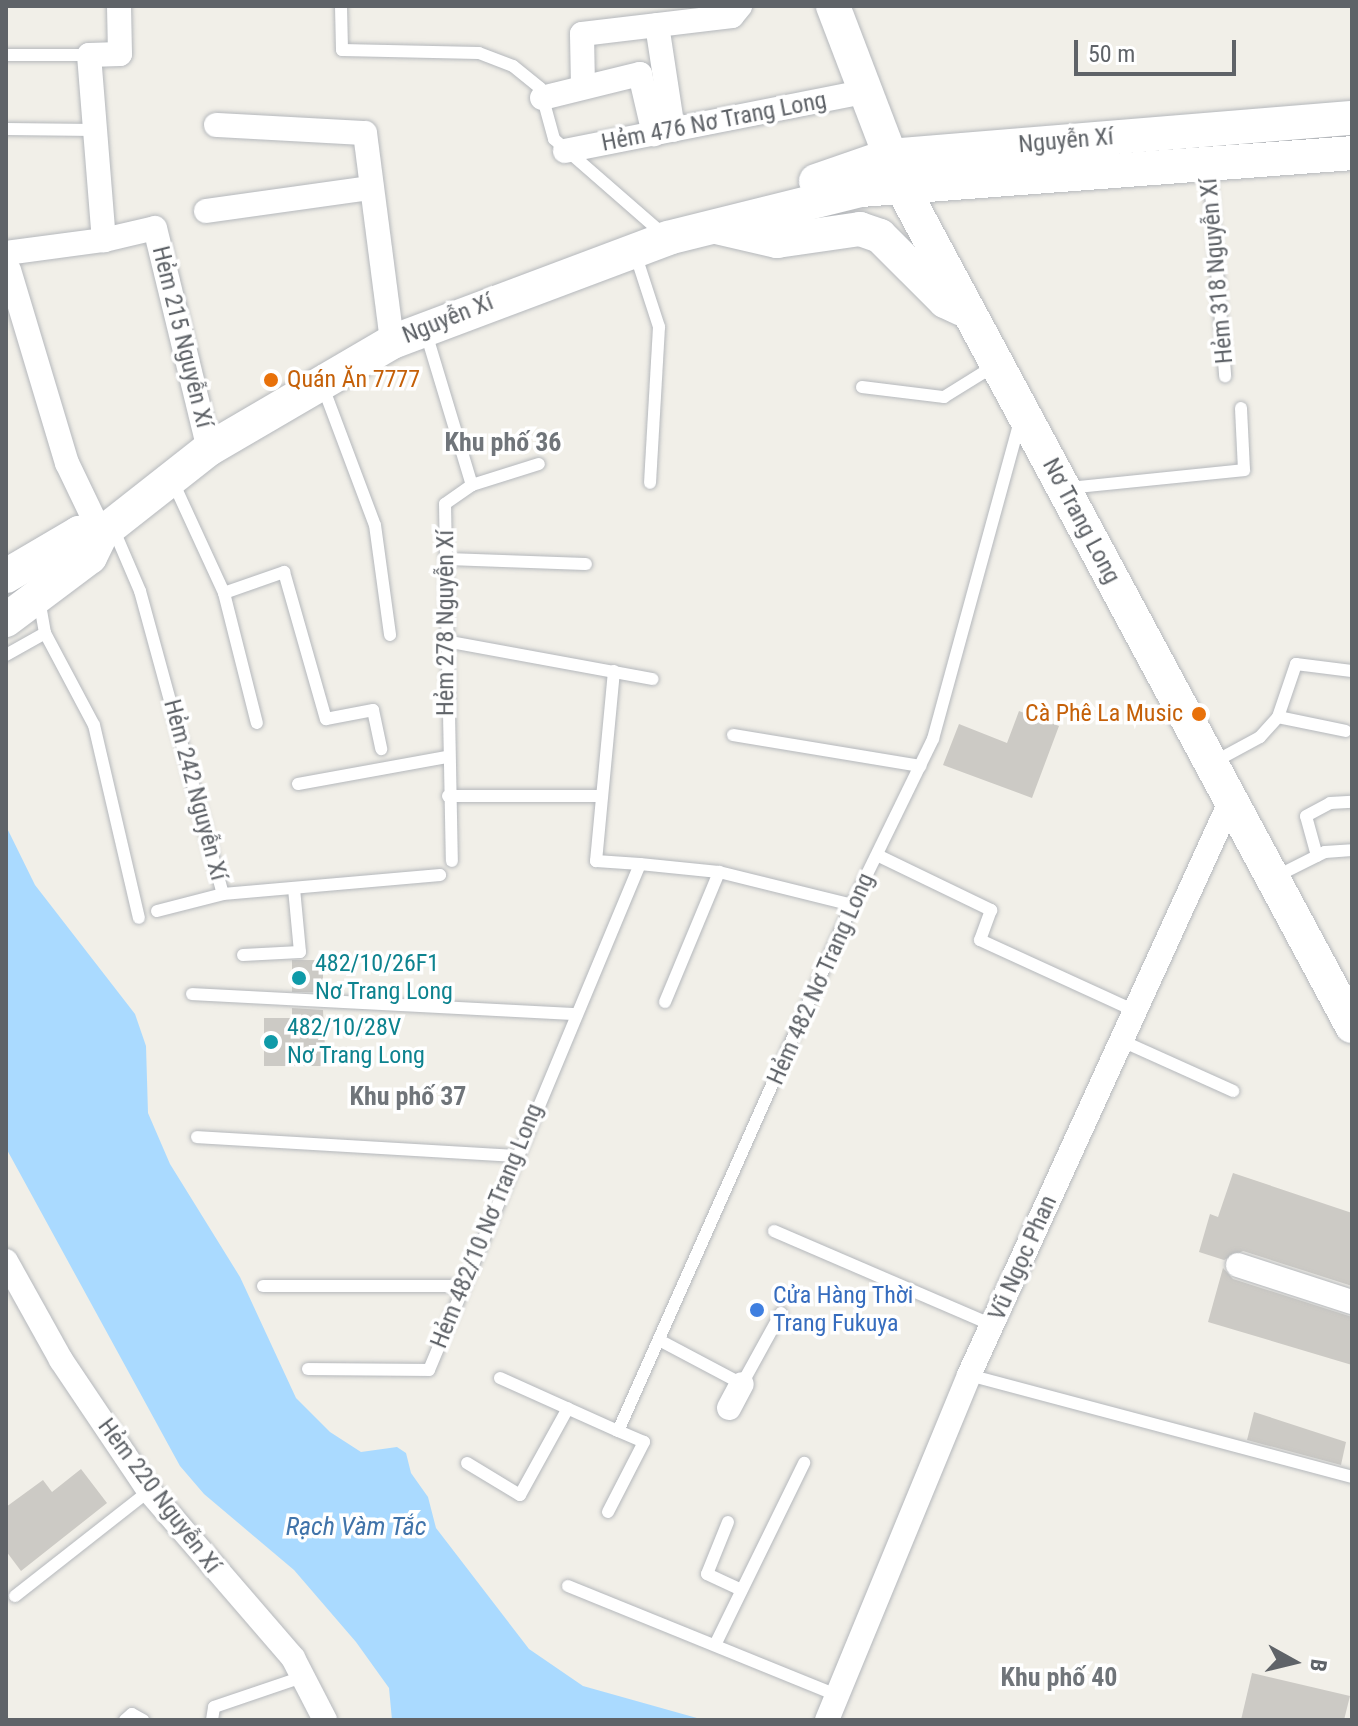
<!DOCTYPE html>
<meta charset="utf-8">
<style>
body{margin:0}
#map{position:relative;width:1358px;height:1726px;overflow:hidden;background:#f1efe8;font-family:"Roboto Condensed",sans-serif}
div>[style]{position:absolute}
.water>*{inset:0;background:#aadaff}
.building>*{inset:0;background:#cccac5;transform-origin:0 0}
.roads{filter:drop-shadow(0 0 2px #b5b8bc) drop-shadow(0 0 2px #b5b8bc)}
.lane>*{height:12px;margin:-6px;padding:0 6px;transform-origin:6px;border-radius:6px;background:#fff}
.street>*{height:24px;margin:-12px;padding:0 12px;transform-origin:12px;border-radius:12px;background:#fff}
.secondary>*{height:34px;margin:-17px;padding:0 17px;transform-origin:17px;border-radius:17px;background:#fff}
.dots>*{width:22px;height:22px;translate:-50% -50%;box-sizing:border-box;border:4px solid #fff;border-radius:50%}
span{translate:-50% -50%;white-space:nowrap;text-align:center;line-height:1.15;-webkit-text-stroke:7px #fff;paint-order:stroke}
.street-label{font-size:24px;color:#5f6368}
.food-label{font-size:24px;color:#c56008}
.left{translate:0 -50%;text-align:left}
.right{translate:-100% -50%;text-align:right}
.culture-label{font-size:24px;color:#0d838f}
.shop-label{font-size:24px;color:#366cbe}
.neighbourhood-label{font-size:26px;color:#70757a;font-weight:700}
.water-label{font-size:26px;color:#4174aa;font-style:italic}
.frame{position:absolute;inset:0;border:8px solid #5f6368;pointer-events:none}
.north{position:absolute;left:1254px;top:1622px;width:80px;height:80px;-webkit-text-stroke:6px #fff;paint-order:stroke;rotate:98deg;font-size:22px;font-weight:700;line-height:32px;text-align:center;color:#5f6368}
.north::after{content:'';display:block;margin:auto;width:28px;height:36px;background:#5f6368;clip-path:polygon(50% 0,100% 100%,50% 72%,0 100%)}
.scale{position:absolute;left:1074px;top:40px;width:162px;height:36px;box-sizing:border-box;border:4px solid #5f6368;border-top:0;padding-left:10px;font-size:24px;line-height:28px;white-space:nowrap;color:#5f6368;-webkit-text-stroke:6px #fff;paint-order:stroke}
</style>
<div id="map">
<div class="water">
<i style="clip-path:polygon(6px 826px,35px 885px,135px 1014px,146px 1046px,148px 1113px,170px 1164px,240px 1277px,296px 1398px,330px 1432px,361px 1452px,397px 1447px,406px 1453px,411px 1473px,428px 1497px,436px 1528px,529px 1649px,583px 1686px,704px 1720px,392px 1720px,389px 1688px,356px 1642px,294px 1570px,204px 1494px,180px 1466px,6px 1148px)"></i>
</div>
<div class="building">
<i style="clip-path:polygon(1019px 711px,1059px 726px,1032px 798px,943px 765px,959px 724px,1007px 743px)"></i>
<i style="left:323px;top:960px;width:32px;height:31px;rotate:90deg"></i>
<i style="clip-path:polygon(292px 1008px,323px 1010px,326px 1066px,264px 1066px,264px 1018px,292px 1018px)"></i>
<i style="clip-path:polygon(1233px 1173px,1352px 1213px,1352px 1286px,1243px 1251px,1224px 1260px,1199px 1252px,1210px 1214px,1218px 1217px)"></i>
<i style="clip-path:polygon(1223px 1268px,1233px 1279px,1352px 1317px,1352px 1365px,1208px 1322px)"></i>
<i style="clip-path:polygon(1254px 1412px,1346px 1442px,1341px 1465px,1247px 1440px)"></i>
<i style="clip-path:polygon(81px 1469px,107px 1503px,21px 1571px,6px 1551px,6px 1507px,43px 1480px,52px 1492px)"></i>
<i style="clip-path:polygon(1252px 1673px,1350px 1696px,1344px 1720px,1241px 1720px)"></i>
</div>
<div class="roads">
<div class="lane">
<i style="left:341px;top:6px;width:44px;rotate:88.7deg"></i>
<i style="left:342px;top:50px;width:137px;rotate:1.3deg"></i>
<i style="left:479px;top:53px;width:36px;rotate:21deg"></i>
<i style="left:513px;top:66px;width:35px;rotate:39deg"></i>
<i style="left:540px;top:88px;width:53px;rotate:74.6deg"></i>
<i style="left:554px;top:139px;width:147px;rotate:41.1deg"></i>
<i style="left:6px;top:55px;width:83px"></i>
<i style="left:6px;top:129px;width:89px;rotate:0.6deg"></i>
<i style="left:1209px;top:166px;width:211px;rotate:85.6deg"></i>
<i style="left:635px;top:253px;width:78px;rotate:72deg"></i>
<i style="left:659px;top:327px;width:156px;rotate:93.3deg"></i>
<i style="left:426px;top:333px;width:159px;rotate:73.2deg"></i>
<i style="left:472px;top:485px;width:33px;rotate:145deg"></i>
<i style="left:445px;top:504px;width:357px;rotate:88.9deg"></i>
<i style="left:323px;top:387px;width:147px;rotate:69.4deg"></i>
<i style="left:375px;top:525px;width:111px;rotate:82.2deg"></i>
<i style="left:862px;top:387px;width:83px;rotate:7deg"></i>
<i style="left:944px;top:397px;width:59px;rotate:-31.8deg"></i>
<i style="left:173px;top:482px;width:122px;rotate:65.3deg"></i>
<i style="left:224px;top:593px;width:134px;rotate:75.8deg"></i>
<i style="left:472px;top:485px;width:70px;rotate:-17.4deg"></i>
<i style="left:1068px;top:488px;width:177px;rotate:-5.8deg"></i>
<i style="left:1244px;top:470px;width:62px;rotate:-92.8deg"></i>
<i style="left:113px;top:528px;width:69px;rotate:66.8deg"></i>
<i style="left:140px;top:591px;width:314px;rotate:74.7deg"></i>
<i style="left:223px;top:894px;width:218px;rotate:-5deg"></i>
<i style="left:447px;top:559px;width:139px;rotate:2.1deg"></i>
<i style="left:224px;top:593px;width:64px;rotate:-19.3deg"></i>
<i style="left:284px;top:572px;width:153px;rotate:74.1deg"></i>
<i style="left:326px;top:719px;width:48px;rotate:-10.8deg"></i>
<i style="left:373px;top:710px;width:40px;rotate:78deg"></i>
<i style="left:39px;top:599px;width:35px;rotate:80deg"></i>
<i style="left:45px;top:633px;width:104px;rotate:62deg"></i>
<i style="left:94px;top:725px;width:198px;rotate:76.9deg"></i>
<i style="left:445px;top:641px;width:211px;rotate:10.4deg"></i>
<i style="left:6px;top:655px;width:45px;rotate:-29.4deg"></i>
<i style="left:614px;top:671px;width:191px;rotate:95.4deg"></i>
<i style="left:596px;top:861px;width:44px;rotate:3.9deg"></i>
<i style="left:1278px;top:717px;width:69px;rotate:11.6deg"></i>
<i style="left:733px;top:735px;width:190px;rotate:9.4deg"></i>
<i style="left:1214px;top:762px;width:52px;rotate:-28.5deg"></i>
<i style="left:1260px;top:737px;width:27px;rotate:-48deg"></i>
<i style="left:1278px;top:717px;width:56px;rotate:-71.2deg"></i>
<i style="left:1296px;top:664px;width:56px;rotate:7.1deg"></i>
<i style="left:298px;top:784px;width:151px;rotate:-10.3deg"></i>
<i style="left:448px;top:796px;width:154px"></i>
<i style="left:877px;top:855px;width:127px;rotate:25.8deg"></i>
<i style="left:991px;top:910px;width:32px;rotate:110deg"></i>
<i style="left:980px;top:940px;width:170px;rotate:24.6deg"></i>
<i style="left:1317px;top:856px;width:41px;rotate:-105.4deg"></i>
<i style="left:1306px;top:816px;width:27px;rotate:-28deg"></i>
<i style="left:1330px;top:803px;width:22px;rotate:-3deg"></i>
<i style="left:1275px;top:877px;width:56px;rotate:-26.6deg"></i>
<i style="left:1325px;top:852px;width:27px;rotate:-4deg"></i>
<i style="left:157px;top:911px;width:68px;rotate:-14.4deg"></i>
<i style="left:243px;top:955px;width:57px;rotate:-3deg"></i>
<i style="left:300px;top:952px;width:64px;rotate:-95.4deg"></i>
<i style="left:192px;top:994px;width:385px;rotate:3deg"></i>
<i style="left:665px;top:1002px;width:141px;rotate:-67.4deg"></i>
<i style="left:1122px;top:1041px;width:122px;rotate:24.2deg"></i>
<i style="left:197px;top:1137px;width:318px;rotate:3.4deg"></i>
<i style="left:774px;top:1231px;width:237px;rotate:23.3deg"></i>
<i style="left:263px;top:1286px;width:198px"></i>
<i style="left:659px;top:1340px;width:94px;rotate:27.9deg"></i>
<i style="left:742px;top:1384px;width:81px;rotate:-61.2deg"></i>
<i style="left:308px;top:1369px;width:121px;rotate:0.5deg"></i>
<i style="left:429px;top:1370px;width:548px;rotate:-67.36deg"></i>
<i style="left:640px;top:864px;width:79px;rotate:5.8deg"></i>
<i style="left:719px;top:872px;width:137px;rotate:13.9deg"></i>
<i style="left:969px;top:1375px;width:396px;rotate:14.9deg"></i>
<i style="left:500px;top:1378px;width:129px;rotate:24.2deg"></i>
<i style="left:467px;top:1463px;width:62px;rotate:31.1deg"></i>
<i style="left:520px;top:1495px;width:99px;rotate:-61.1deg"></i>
<i style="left:608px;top:1512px;width:79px;rotate:-62.8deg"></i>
<i style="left:644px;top:1442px;width:28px;rotate:-157deg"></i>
<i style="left:618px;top:1431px;width:576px;rotate:-66.02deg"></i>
<i style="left:852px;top:905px;width:185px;rotate:-64deg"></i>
<i style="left:933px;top:739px;width:330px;rotate:-74.7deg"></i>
<i style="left:728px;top:1522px;width:56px;rotate:112deg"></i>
<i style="left:707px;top:1574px;width:38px;rotate:25deg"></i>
<i style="left:568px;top:1586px;width:290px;rotate:22.1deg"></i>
<i style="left:15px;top:1596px;width:170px;rotate:-38.1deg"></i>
<i style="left:715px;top:1645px;width:203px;rotate:-63.9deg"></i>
<i style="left:125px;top:1720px;width:9px;rotate:-41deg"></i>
<i style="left:132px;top:1714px;width:13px;rotate:29deg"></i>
<i style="left:212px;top:1720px;width:13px;rotate:-81deg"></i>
<i style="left:214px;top:1707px;width:96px;rotate:-18.8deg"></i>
</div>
<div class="street">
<i style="left:119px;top:6px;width:48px;rotate:88.8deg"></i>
<i style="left:120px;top:54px;width:31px;rotate:178deg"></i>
<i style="left:89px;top:55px;width:186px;rotate:85.4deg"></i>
<i style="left:104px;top:240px;width:52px;rotate:-13.2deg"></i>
<i style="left:155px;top:228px;width:228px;rotate:76.3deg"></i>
<i style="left:657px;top:25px;width:106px;rotate:81.3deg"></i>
<i style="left:583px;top:87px;width:53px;rotate:-91.1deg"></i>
<i style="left:582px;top:34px;width:151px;rotate:-6.8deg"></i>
<i style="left:732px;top:16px;width:13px;rotate:-51deg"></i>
<i style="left:542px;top:98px;width:101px;rotate:-13.8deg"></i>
<i style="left:640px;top:74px;width:62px;rotate:76.9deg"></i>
<i style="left:216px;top:125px;width:149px;rotate:3.1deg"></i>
<i style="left:365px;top:133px;width:211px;rotate:82.6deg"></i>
<i style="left:565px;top:151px;width:304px;rotate:-11.2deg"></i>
<i style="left:206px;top:211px;width:165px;rotate:-8deg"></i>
<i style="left:6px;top:253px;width:99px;rotate:-7.6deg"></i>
<i style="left:9px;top:270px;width:202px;rotate:73.3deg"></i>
<i style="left:67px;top:463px;width:79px;rotate:64.4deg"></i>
<i style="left:6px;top:1261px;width:113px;rotate:60.9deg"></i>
<i style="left:61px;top:1360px;width:158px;rotate:56.1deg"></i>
<i style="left:149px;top:1491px;width:221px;rotate:49.2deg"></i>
<i style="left:293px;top:1658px;width:70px;rotate:62.7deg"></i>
<i style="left:1238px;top:1265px;width:120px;rotate:18deg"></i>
<i style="left:729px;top:1408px;width:27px;rotate:-62deg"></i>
<i style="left:827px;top:1720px;width:373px;rotate:-67.6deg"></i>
<i style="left:969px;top:1375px;width:632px;rotate:-65.5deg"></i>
</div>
<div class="secondary">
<i style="left:833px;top:6px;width:196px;rotate:69.1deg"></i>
<i style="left:903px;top:189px;width:950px;rotate:61.79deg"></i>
<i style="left:816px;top:181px;width:76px;rotate:-19.1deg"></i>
<i style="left:888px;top:156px;width:466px;rotate:-4.7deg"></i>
<i style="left:716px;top:227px;width:63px;rotate:12.9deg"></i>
<i style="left:777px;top:241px;width:84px;rotate:-8.2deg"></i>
<i style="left:860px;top:229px;width:21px;rotate:19deg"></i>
<i style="left:880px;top:236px;width:92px;rotate:45deg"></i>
<i style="left:945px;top:301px;width:19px;rotate:25deg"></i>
<i style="left:6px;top:576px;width:85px;rotate:-30.5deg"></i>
<i style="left:79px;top:533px;width:22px;rotate:3deg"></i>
<i style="left:6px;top:620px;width:105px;rotate:-36.9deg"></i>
<i style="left:90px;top:557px;width:25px;rotate:-64deg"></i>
<i style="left:101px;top:534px;width:137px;rotate:-38.2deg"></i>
<i style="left:209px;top:449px;width:212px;rotate:-30.3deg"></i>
<i style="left:392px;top:342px;width:295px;rotate:-20.6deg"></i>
<i style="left:668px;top:238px;width:199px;rotate:-14deg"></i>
<i style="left:861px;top:190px;width:492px;rotate:-4.3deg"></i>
</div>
</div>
<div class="dots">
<i style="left:271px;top:380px;background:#e8710a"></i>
<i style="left:1199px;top:714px;background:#e8710a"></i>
<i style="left:299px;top:978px;background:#0f9aa8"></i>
<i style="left:271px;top:1042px;background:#0f9aa8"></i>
<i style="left:757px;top:1310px;background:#3f7fe0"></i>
</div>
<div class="street-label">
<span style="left:714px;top:122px;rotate:-11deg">Hẻm 476 Nơ Trang Long</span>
<span style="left:1066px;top:141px;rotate:-5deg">Nguyễn Xí</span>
<span style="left:1217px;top:271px;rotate:-95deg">Hẻm 318 Nguyễn Xí</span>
<span style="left:448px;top:319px;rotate:-22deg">Nguyễn Xí</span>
<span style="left:182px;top:337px;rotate:76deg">Hẻm 215 Nguyễn Xí</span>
<span style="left:1081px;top:521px;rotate:62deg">Nơ Trang Long</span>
<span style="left:446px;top:623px;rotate:-90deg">Hẻm 278 Nguyễn Xí</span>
<span style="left:195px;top:790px;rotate:75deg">Hẻm 242 Nguyễn Xí</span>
<span style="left:821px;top:979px;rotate:-66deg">Hẻm 482 Nơ Trang Long</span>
<span style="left:487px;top:1226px;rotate:-68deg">Hẻm 482/10 Nơ Trang Long</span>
<span style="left:1023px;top:1258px;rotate:-66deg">Vũ Ngọc Phan</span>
<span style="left:159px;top:1496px;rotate:53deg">Hẻm 220 Nguyễn Xí</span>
</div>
<div class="food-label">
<span class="left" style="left:287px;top:380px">Quán Ăn 7777</span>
<span class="right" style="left:1183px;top:714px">Cà Phê La Music</span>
</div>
<div class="culture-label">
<span class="left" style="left:315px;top:978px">482/10/26F1<br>Nơ Trang Long</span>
<span class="left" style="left:287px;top:1042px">482/10/28V<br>Nơ Trang Long</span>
</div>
<div class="shop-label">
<span class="left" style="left:773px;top:1310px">Cửa Hàng Thời<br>Trang Fukuya</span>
</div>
<div class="neighbourhood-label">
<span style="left:503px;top:443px">Khu phố 36</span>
<span style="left:408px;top:1097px">Khu phố 37</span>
<span style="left:1059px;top:1678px">Khu phố 40</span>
</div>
<div class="water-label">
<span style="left:356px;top:1527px">Rạch Vàm Tắc</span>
</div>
<div class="frame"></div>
<div class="north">B</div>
<div class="scale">50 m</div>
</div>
